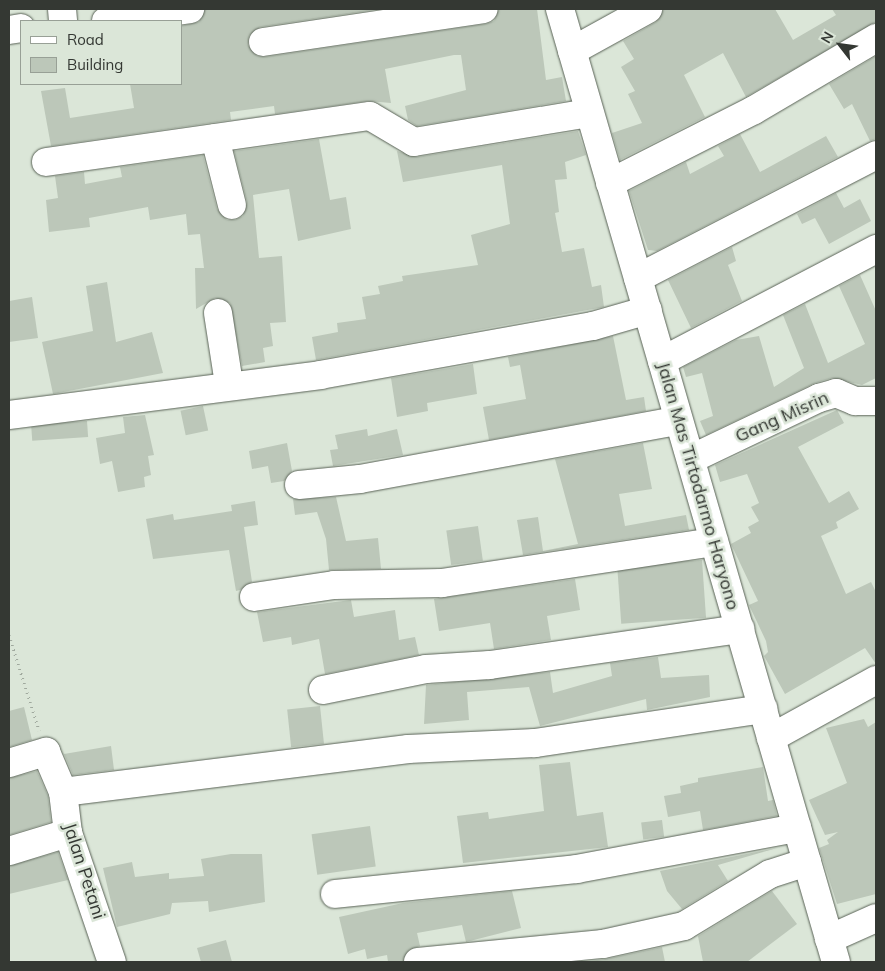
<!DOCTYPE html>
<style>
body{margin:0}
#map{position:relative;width:885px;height:971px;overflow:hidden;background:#dbe6d8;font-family:Mulish,sans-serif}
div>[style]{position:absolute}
.building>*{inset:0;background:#bcc7b9;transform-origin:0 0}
.path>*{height:3px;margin-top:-1.5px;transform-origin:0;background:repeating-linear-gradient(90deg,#a0a99e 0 1px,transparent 0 5px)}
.roads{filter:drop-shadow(0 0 1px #596256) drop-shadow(0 0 1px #596256)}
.minor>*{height:28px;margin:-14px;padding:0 14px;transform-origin:14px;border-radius:14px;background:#fff}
span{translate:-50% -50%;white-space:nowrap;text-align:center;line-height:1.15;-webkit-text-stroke:5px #dbe6d8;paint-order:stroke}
.street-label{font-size:18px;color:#343833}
.frame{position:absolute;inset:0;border:10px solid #343833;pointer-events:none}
.legend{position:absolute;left:20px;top:20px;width:162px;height:65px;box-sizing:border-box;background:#dbe6d8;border:1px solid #98a096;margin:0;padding:6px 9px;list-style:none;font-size:15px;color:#343833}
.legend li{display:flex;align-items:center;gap:10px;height:25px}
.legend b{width:25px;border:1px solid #98a096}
.north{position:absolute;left:815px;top:20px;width:50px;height:50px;-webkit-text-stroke:4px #dbe6d8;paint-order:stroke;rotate:300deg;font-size:14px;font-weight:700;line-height:20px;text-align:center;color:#343833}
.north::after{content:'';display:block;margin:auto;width:18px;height:22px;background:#343833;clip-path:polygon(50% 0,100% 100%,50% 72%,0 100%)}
</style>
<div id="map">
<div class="building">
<i style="clip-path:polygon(205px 9px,380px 9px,260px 27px,249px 36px,248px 45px,257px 56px,265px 57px,486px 24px,494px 21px,499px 9px,537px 9px,546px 80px,562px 77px,566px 101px,417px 126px,408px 120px,405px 106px,466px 90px,461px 55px,454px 55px,385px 69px,391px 103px,368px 101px,275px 114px,274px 106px,230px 112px,231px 120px,51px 146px,41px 91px,65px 88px,70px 118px,134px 108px,130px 84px,181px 84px,181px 26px,199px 22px)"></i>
<i style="clip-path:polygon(664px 9px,775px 9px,793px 40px,836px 15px,832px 9px,876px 9px,876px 22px,746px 97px,723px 53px,684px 75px,705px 117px,620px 160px,612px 133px,642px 123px,628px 94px,635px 91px,621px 67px,634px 59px,623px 41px,656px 22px)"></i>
<i style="clip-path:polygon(876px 56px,876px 139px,870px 141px,852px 104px,844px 109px,829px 84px)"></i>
<i style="clip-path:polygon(578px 131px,586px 155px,565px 162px,567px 179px,555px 180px,559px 212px,555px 213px,562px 252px,584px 248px,592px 287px,601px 285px,604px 307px,316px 360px,312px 337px,338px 332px,337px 323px,366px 319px,362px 297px,380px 294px,378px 286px,403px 281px,402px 276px,478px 265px,471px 235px,510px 224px,502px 165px,403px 182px,397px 151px,417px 157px)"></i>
<i style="clip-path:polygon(740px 134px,760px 172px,826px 136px,838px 157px,657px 251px,648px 250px,629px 191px,686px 162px,690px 174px,724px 156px,718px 146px)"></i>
<i style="clip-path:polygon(319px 139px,330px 200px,346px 197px,351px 229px,298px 241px,289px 189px,253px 195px,259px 258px,282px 256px,286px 322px,270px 323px,273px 346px,263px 348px,265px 362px,242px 366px,230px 303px,215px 298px,196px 309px,195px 268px,204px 268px,200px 234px,188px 235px,186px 214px,150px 220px,148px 207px,89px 218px,90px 227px,49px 232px,46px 200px,58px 198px,55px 176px,84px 172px,85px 184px,122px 177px,120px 167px,203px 155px,217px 209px,227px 220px,235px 220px,243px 216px,247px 202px,234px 151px)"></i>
<i style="clip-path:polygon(836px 193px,844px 208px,860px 199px,871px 221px,829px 244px,815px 218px,802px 224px,797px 214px)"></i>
<i style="clip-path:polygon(732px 247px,736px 261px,728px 265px,742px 301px,691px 328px,668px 280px)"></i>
<i style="clip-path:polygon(860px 275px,876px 311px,876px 378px,862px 385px,832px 378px,815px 383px,706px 435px,700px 421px,713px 416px,702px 373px,686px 377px,683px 367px,736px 340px,759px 336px,774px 387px,804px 368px,783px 315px,805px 304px,828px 363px,865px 344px,839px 286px)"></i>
<i style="clip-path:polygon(107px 282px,116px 342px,152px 332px,163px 373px,53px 394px,42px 342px,93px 331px,86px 286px)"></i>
<i style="clip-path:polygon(32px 297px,38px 338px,9px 342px,9px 301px)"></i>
<i style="clip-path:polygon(613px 336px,626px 400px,644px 397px,646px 411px,489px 440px,483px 407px,526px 399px,520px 365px,510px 367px,508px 357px)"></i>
<i style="clip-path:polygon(473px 364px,477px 394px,427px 403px,428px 411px,397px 417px,391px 378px)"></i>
<i style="left:203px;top:406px;width:25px;height:23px;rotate:78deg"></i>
<i style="clip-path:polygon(837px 410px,844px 423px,798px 447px,829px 503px,849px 491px,859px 509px,836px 522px,838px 528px,821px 536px,846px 594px,871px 582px,876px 592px,876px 664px,865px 648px,785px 694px,764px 656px,768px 652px,766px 641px,749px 605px,758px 601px,731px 544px,751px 533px,748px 527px,759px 521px,751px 507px,759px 503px,747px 474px,720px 482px,715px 465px)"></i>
<i style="clip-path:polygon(145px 415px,154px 455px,148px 456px,151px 475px,144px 477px,145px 487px,118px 492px,112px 461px,100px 464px,96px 438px,125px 433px,123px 417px)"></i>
<i style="left:87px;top:421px;width:16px;height:56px;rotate:86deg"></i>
<i style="clip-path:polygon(367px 429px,368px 436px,397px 429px,403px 455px,333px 466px,330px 450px,338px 449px,335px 435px)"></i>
<i style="clip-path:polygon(287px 443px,292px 471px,284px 481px,271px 483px,268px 466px,252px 469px,249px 451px)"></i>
<i style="clip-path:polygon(643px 443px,652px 489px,619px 494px,625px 526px,686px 515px,689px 530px,523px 555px,517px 520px,538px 517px,543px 551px,578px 544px,555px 459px)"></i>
<i style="clip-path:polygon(336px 497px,346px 541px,378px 538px,381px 569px,329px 570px,326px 539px,317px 512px,295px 515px,293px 499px)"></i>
<i style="clip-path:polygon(255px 501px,258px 525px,244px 527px,252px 582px,240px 590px,236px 591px,229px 550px,153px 559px,146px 519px,173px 514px,174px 520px,232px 511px,231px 505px)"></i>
<i style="left:478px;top:526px;width:35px;height:32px;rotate:82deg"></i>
<i style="left:702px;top:560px;width:58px;height:85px;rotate:86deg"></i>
<i style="clip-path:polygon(575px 579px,580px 610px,547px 616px,551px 640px,494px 649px,490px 623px,439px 631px,434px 599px)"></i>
<i style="clip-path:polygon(351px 600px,354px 617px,395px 610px,399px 640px,415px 637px,419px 655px,325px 674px,319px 639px,292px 645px,291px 637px,263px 642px,257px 612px)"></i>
<i style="clip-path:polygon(658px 657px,661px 678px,709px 675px,710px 697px,647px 710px,646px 699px,540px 726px,529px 687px,467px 692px,469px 720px,424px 724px,426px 685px,550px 672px,553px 693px,612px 676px,610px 663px)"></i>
<i style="left:320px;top:706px;width:38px;height:33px;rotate:84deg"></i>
<i style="clip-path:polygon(24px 707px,32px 740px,9px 747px,9px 711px)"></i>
<i style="clip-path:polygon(864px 719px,868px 727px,876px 722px,876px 894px,837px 904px,819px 848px,829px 844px,827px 840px,838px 832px,825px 835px,809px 800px,847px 783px,826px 728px)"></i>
<i style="clip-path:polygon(111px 746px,114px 770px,73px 775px,64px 754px)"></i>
<i style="clip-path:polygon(570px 762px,577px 816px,603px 812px,608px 847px,463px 863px,457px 816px,488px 812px,489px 819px,544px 811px,539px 765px)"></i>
<i style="clip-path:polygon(763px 767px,768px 801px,773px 800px,777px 816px,703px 830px,700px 811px,668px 817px,664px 796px,681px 793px,680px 786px,698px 782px,698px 778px)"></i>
<i style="clip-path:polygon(37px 771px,48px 796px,51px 822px,9px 835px,9px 778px)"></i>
<i style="left:662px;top:820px;width:17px;height:21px;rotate:83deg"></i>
<i style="left:370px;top:826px;width:41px;height:59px;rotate:82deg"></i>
<i style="clip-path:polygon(777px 848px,718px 865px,728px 881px,682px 909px,667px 891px,660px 871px)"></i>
<i style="clip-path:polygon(58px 852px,68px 880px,9px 894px,9px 866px)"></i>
<i style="clip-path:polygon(231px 854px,262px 854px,265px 902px,209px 912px,208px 901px,172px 903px,170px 914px,117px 927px,103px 868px,132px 862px,135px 877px,169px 873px,169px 879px,204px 876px,201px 859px)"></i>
<i style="clip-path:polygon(512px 891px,521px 928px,466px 942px,462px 925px,417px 933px,420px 946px,409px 950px,403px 962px,388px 962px,387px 955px,367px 959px,365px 949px,348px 954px,339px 917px,403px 903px)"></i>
<i style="clip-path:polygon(772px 891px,797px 924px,747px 962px,703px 962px,698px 936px)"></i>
<i style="clip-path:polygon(226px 940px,232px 962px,201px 962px,197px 948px)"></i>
<i style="clip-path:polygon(662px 947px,665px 962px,580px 962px,606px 959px)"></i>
</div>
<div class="path">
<i style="left:9px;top:635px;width:100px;rotate:72.5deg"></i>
</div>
<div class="roads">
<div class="minor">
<i style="left:62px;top:9px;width:12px;rotate:85deg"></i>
<i style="left:560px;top:9px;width:992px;rotate:73.85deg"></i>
<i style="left:106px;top:21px;width:85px;rotate:-8.1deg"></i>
<i style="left:9px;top:30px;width:12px;rotate:-9deg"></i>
<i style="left:263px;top:42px;width:223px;rotate:-8.5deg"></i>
<i style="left:572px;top:51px;width:87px;rotate:-28.9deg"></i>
<i style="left:215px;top:138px;width:69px;rotate:75.8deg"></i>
<i style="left:46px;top:162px;width:327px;rotate:-8.1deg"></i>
<i style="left:370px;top:116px;width:51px;rotate:30.6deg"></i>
<i style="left:414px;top:142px;width:178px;rotate:-9.4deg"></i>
<i style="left:610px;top:183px;width:161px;rotate:-26.9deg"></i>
<i style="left:754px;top:110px;width:142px;rotate:-30.5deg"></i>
<i style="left:638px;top:278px;width:268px;rotate:-27.3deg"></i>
<i style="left:218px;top:313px;width:72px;rotate:81.2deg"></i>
<i style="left:662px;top:361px;width:242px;rotate:-27.6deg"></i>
<i style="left:9px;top:415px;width:314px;rotate:-7.3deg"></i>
<i style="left:320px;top:375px;width:277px;rotate:-10.2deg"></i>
<i style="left:593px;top:326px;width:57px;rotate:-16.2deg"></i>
<i style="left:691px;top:459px;width:142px;rotate:-25.5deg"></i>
<i style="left:819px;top:398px;width:18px;rotate:-16deg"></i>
<i style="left:836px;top:393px;width:21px;rotate:23deg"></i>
<i style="left:855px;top:401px;width:21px"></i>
<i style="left:299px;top:485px;width:61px;rotate:-5.6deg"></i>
<i style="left:360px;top:479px;width:322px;rotate:-10.4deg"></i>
<i style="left:254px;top:597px;width:81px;rotate:-8.5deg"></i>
<i style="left:334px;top:585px;width:108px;rotate:-1.1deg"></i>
<i style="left:442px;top:583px;width:275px;rotate:-8.6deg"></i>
<i style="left:323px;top:690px;width:105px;rotate:-11.5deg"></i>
<i style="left:426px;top:669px;width:64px;rotate:-3.6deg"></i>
<i style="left:490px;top:665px;width:253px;rotate:-8.2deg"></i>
<i style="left:771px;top:738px;width:120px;rotate:-28.9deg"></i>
<i style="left:9px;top:763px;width:39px;rotate:-17deg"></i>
<i style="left:46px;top:752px;width:43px;rotate:67deg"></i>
<i style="left:63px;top:792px;width:41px;rotate:83deg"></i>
<i style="left:68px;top:833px;width:136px;rotate:71.2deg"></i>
<i style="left:63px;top:792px;width:348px;rotate:-7.1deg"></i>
<i style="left:408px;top:749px;width:127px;rotate:-2.7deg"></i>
<i style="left:535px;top:743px;width:231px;rotate:-8.5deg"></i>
<i style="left:9px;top:851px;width:62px;rotate:-17deg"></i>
<i style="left:335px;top:894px;width:243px;rotate:-5.9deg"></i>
<i style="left:577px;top:869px;width:224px;rotate:-10.6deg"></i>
<i style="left:829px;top:939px;width:51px;rotate:-24.1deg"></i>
<i style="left:418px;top:962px;width:186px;rotate:-5.6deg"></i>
<i style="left:603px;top:944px;width:83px;rotate:-12.5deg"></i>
<i style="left:684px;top:926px;width:100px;rotate:-31.2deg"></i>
<i style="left:770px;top:874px;width:39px;rotate:-18deg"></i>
</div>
</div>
<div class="street-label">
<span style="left:782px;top:417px;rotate:-24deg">Gang Misrin</span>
<span style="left:698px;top:486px;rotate:74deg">Jalan Mas Tirtodarmo Haryono</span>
<span style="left:84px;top:871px;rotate:72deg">Jalan Petani</span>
</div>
<div class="frame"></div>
<ul class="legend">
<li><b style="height:6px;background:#fff"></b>Road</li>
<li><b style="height:14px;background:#bcc7b9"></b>Building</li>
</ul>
<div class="north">N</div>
</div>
